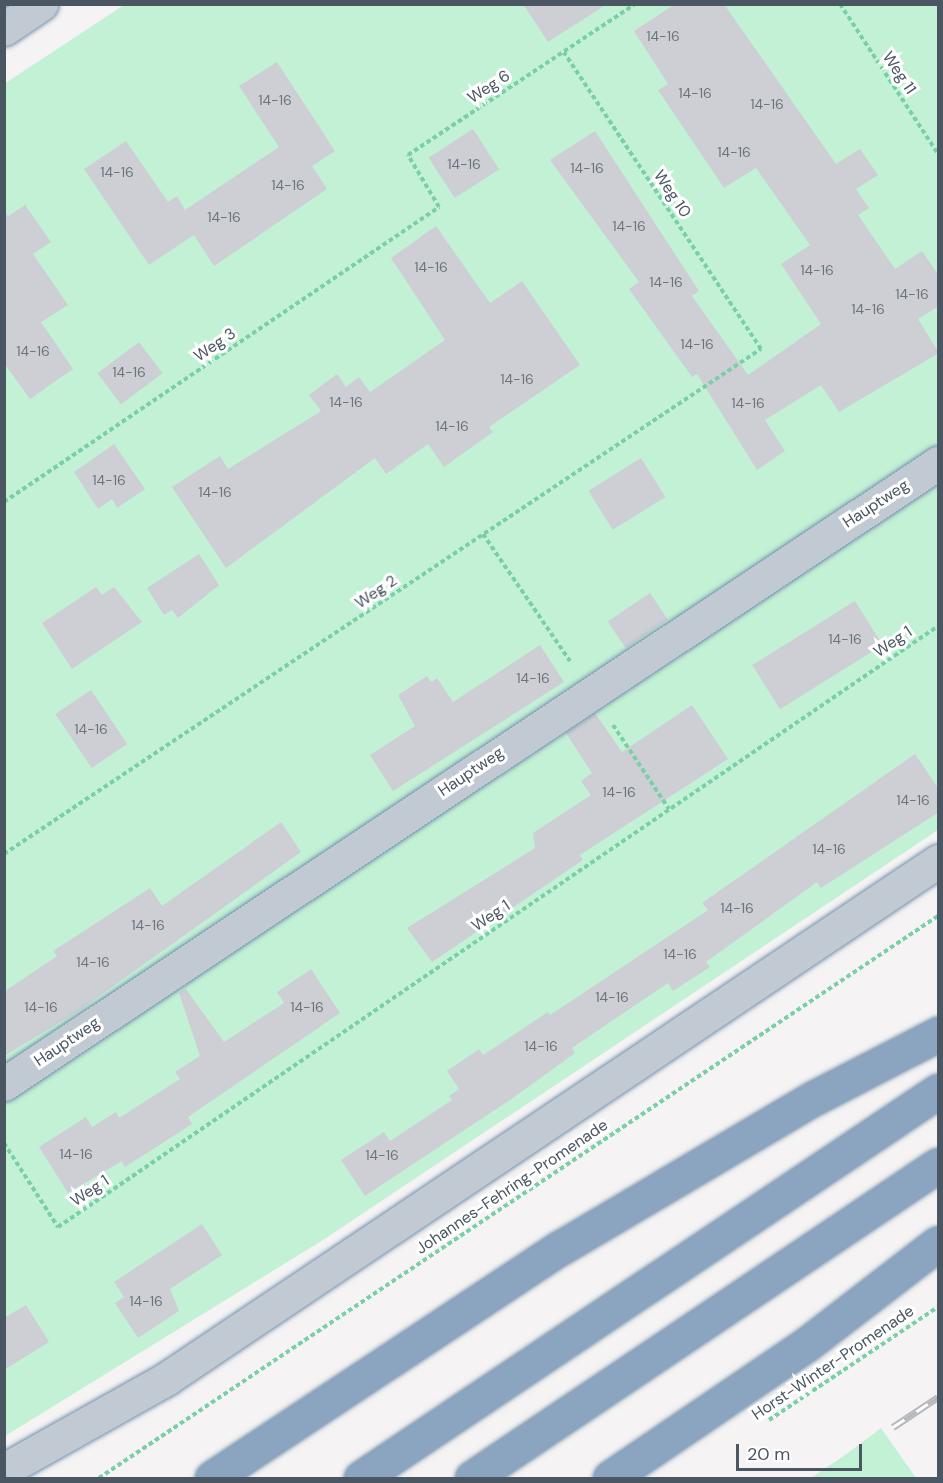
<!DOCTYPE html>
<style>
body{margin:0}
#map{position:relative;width:943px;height:1483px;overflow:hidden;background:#f5f3f3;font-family:"DM Sans",sans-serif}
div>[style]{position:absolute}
.green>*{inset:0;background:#c3f1d5}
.building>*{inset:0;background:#cdcfd5;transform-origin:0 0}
.path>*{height:4px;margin-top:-2px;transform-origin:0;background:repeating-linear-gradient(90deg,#7ad0a6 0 4.5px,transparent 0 7.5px)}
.roads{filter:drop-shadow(0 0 2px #7690ad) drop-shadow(0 0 2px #7690ad)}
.minor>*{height:33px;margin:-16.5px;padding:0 16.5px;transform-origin:16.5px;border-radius:16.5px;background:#c1cad2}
.highway>*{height:33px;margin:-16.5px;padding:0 16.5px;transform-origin:16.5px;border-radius:16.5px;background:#8ba5c1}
.rail>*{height:7px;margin-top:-3.5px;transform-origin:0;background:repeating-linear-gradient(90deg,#fff 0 14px,#b5b8bd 0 28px);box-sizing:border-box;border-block:2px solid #b5b8bd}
span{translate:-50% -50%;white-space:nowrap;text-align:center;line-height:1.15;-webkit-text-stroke:6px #fff;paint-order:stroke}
.number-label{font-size:14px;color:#6b747e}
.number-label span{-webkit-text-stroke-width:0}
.street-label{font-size:16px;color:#4a5661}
.frame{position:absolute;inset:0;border:6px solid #4a5661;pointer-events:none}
.scale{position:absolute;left:736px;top:1444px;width:126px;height:27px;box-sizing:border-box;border:3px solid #4a5661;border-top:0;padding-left:8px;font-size:18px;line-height:21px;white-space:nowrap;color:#4a5661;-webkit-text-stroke:4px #fff;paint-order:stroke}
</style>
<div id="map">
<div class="green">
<i style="clip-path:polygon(124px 5px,938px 5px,938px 830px,323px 1240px,5px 1436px,4px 84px)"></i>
<i style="clip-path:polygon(881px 1428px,916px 1478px,811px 1478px,848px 1453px)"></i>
</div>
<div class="building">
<i style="clip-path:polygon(523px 4px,607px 4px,548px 42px)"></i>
<i style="clip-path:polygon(675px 4px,724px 4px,836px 164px,860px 149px,878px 175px,856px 189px,869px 208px,858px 215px,895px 269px,922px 251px,939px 276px,939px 306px,918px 319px,939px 353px,839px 412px,821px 385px,765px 420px,785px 451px,757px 470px,697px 374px,692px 377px,629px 289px,639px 282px,550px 160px,595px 131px,699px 291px,692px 296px,748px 375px,821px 324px,781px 264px,810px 245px,756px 168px,724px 188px,658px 90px,668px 84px,634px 31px)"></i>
<i style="clip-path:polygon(277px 62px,335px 151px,312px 166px,327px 189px,214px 266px,194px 235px,149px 265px,84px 169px,126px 141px,168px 202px,177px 196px,185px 210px,279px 147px,239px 86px)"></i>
<i style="left:473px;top:129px;width:48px;height:53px;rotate:57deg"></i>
<i style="clip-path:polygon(25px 205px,51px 242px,33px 254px,68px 305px,41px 322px,73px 369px,30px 399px,4px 363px,4px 211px,8px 216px)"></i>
<i style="clip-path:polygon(436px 226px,490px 303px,522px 281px,580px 365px,489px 427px,493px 432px,444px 467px,428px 444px,386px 474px,375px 458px,226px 568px,172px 487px,220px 456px,228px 469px,321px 411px,309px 395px,337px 374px,346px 387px,359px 377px,370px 392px,445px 340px,391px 258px)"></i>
<i style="left:139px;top:342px;width:39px;height:52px;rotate:53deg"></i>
<i style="clip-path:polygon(114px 444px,145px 489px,117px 508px,112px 499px,98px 509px,74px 472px)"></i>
<i style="left:641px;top:458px;width:46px;height:62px;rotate:58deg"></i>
<i style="clip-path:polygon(199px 554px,219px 585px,178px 618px,172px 610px,164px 615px,147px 588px)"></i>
<i style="clip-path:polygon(96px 587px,102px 595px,114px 587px,142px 622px,72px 669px,42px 623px)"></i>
<i style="left:650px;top:593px;width:32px;height:51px;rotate:56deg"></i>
<i style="left:855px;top:601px;width:52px;height:121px;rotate:58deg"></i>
<i style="clip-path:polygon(540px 645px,564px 682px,393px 791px,370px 755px,415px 726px,398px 695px,427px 676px,431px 682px,437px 678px,453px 702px)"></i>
<i style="left:91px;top:690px;width:65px;height:43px;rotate:56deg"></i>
<i style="clip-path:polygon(692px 705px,728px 759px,580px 855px,583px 860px,432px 962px,407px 928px,535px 848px,533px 833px,591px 795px,581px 781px,592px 773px,566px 733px,595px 713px,622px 752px)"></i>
<i style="clip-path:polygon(915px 754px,939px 789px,939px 812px,821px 888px,817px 882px,706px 962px,710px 967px,673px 991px,668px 983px,572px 1048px,575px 1053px,513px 1098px,365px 1196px,341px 1160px,384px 1132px,390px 1141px,452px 1100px,449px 1096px,459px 1089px,447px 1071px,479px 1049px,483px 1055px,548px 1012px,550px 1015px,708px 910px,702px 903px)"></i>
<i style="clip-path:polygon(281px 822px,301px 852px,77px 1012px,4px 1056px,4px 992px,57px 956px,53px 951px,150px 888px,162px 906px)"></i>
<i style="clip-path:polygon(311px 969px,340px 1013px,188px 1117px,192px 1124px,125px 1167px,122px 1161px,68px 1193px,39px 1147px,86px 1117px,92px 1127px,116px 1112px,119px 1118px,180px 1079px,175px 1072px,200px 1056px,179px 993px,186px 989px,224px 1042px,284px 1003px,277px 992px)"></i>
<i style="clip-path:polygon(202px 1224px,222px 1255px,170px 1289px,179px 1311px,138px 1338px,115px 1303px,124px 1297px,114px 1282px)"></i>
<i style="clip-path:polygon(26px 1305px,49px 1342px,4px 1370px,4px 1318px)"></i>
</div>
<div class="path">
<i style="left:840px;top:4px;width:179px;rotate:56.8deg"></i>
<i style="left:4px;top:502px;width:526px;rotate:-34.14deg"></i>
<i style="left:439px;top:207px;width:61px;rotate:-120.8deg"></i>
<i style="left:408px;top:155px;width:273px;rotate:-33.6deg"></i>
<i style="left:483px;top:534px;width:154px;rotate:55.6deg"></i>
<i style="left:613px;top:725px;width:101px;rotate:56.3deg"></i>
<i style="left:4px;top:854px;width:910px;rotate:-33.71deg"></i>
<i style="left:761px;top:349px;width:356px;rotate:-123.6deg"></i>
<i style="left:4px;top:1143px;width:100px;rotate:57.3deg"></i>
<i style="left:58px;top:1227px;width:1066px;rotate:-34.33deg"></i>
<i style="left:769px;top:1420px;width:203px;rotate:-33.8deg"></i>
<i style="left:99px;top:1478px;width:1010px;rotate:-33.82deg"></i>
</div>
<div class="roads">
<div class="minor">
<i style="left:4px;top:29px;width:45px;rotate:-34deg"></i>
<i style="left:4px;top:1084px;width:1122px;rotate:-33.62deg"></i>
<i style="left:4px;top:1470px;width:186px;rotate:-29.3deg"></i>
<i style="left:166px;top:1379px;width:930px;rotate:-33.86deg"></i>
</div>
<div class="highway">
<i style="left:212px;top:1478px;width:417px;rotate:-33.5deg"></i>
<i style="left:560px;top:1248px;width:295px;rotate:-30.6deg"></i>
<i style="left:814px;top:1098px;width:140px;rotate:-27.3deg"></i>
<i style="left:361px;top:1478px;width:695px;rotate:-33.85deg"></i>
<i style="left:472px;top:1478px;width:561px;rotate:-33.89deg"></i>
<i style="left:610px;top:1478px;width:238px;rotate:-34.2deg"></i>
<i style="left:807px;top:1344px;width:165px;rotate:-37.6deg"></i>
</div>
</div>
<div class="rail">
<i style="left:893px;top:1427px;width:54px;rotate:-33.7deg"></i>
</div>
<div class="number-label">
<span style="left:663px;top:36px">14-16</span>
<span style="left:695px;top:93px">14-16</span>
<span style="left:275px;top:100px">14-16</span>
<span style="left:767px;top:104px">14-16</span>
<span style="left:734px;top:152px">14-16</span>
<span style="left:464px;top:164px">14-16</span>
<span style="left:587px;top:168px">14-16</span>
<span style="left:117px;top:172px">14-16</span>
<span style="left:288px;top:185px">14-16</span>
<span style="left:224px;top:217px">14-16</span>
<span style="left:629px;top:226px">14-16</span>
<span style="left:431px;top:267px">14-16</span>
<span style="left:817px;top:270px">14-16</span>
<span style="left:666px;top:282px">14-16</span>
<span style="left:912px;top:294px">14-16</span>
<span style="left:868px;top:309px">14-16</span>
<span style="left:697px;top:344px">14-16</span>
<span style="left:33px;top:351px">14-16</span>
<span style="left:129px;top:372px">14-16</span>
<span style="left:517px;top:379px">14-16</span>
<span style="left:346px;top:402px">14-16</span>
<span style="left:748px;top:403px">14-16</span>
<span style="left:452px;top:426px">14-16</span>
<span style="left:109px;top:480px">14-16</span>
<span style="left:215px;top:492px">14-16</span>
<span style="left:845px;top:639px">14-16</span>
<span style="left:533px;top:678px">14-16</span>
<span style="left:91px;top:729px">14-16</span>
<span style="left:619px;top:792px">14-16</span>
<span style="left:913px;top:800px">14-16</span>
<span style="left:829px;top:849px">14-16</span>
<span style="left:737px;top:908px">14-16</span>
<span style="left:148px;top:925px">14-16</span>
<span style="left:680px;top:954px">14-16</span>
<span style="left:93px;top:962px">14-16</span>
<span style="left:612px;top:997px">14-16</span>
<span style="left:41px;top:1007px">14-16</span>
<span style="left:307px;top:1007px">14-16</span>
<span style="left:541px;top:1046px">14-16</span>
<span style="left:76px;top:1154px">14-16</span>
<span style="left:382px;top:1155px">14-16</span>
<span style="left:146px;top:1301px">14-16</span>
</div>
<div class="street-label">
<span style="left:899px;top:73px;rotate:56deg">Weg 11</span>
<span style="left:489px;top:87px;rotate:-33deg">Weg 6</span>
<span style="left:672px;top:194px;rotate:56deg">Weg 10</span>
<span style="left:215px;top:345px;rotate:-34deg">Weg 3</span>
<span style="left:876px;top:504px;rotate:-33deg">Hauptweg</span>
<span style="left:376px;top:592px;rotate:-34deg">Weg 2</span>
<span style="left:893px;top:642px;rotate:-34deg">Weg 1</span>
<span style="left:471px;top:772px;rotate:-34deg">Hauptweg</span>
<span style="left:491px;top:916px;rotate:-34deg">Weg 1</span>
<span style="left:67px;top:1042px;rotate:-34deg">Hauptweg</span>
<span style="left:512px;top:1187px;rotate:-34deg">Johannes-Fehring-Promenade</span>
<span style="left:90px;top:1191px;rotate:-34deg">Weg 1</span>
<span style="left:833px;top:1363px;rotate:-34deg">Horst-Winter-Promenade</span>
</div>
<div class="frame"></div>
<div class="scale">20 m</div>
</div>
